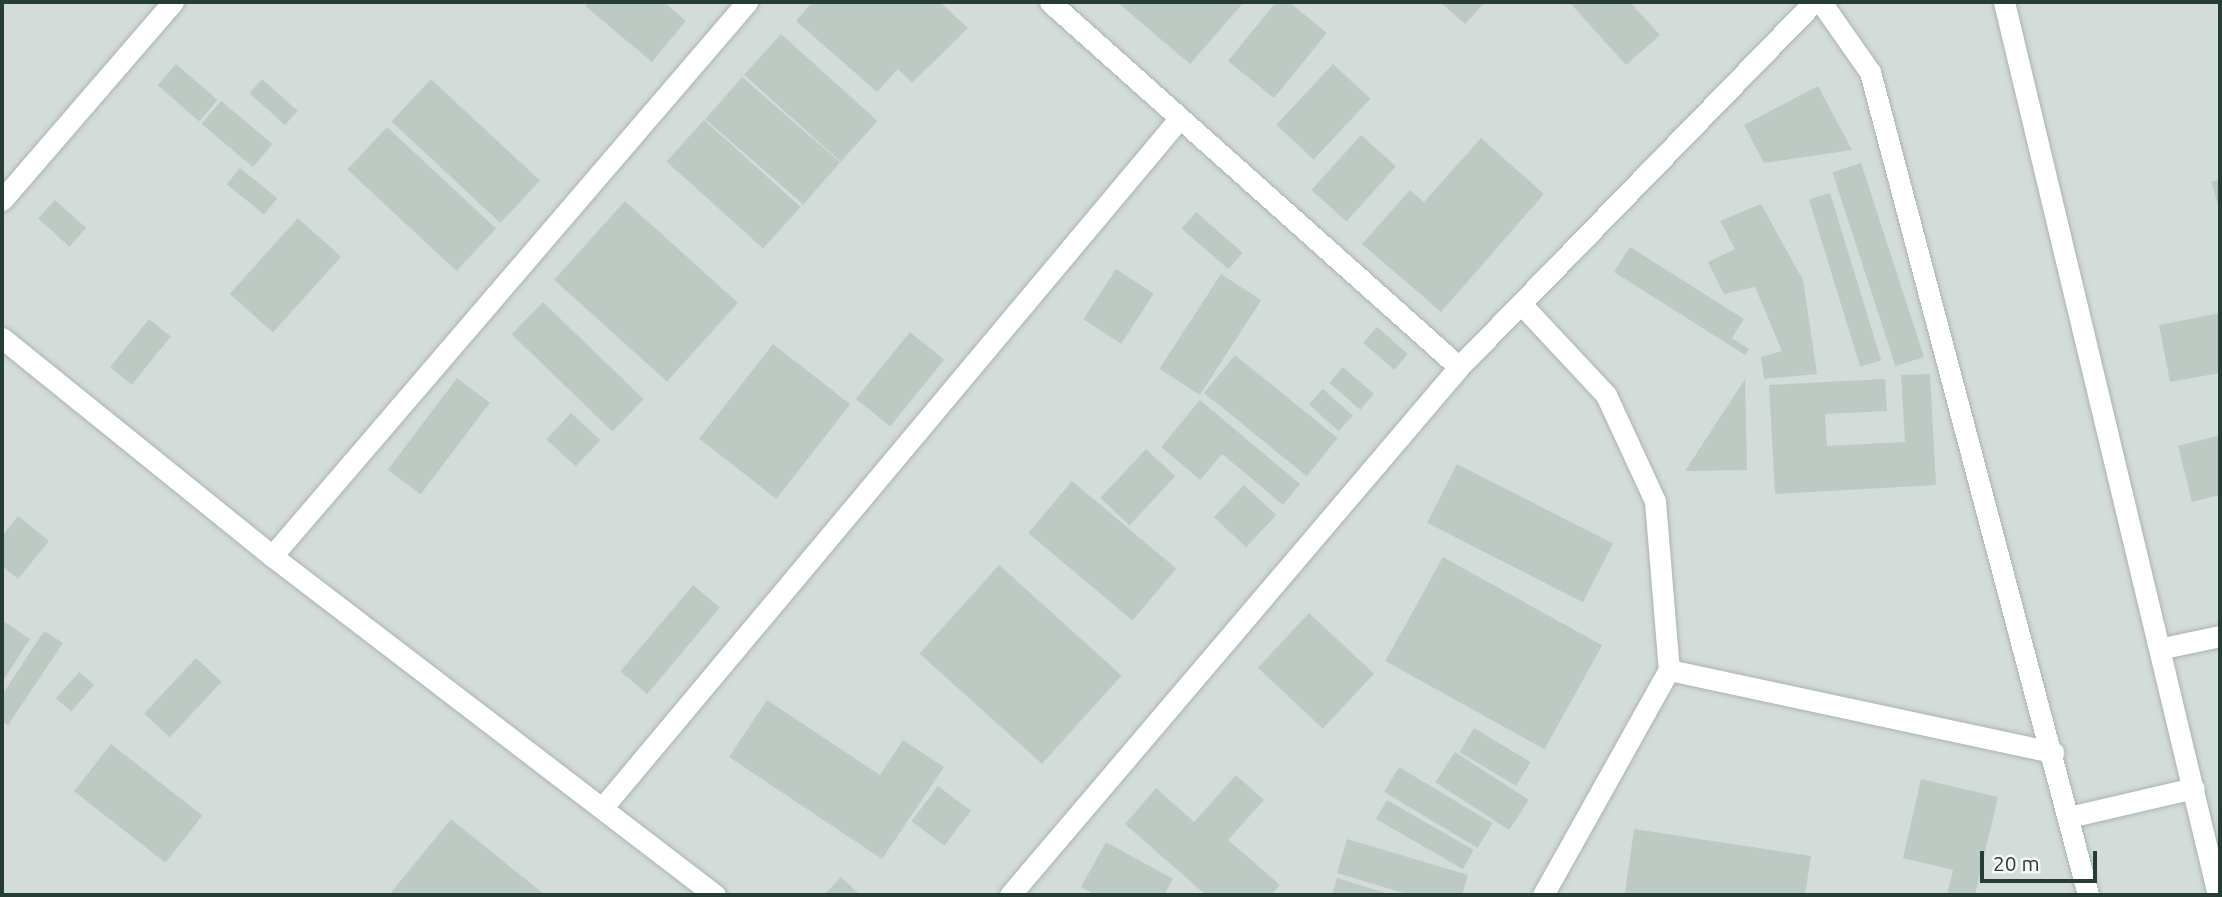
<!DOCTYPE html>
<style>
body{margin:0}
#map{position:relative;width:2222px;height:897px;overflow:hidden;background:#e5ede9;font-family:Ubuntu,sans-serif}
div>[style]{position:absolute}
.built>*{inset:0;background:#d3dcd8;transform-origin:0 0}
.building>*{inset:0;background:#bdcac4;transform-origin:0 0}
.roads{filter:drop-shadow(0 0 2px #a8b5af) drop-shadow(0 0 2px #a8b5af)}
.lane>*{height:21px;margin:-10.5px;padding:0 10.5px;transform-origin:10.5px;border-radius:10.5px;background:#fff}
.street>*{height:21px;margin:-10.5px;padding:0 10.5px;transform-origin:10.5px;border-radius:10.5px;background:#fff}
.secondary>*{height:21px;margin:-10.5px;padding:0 10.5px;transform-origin:10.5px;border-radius:10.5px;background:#fff}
span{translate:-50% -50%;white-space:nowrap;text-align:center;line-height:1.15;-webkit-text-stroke:7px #f5f9f7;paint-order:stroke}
.frame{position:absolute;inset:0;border:4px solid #263d35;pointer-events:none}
.scale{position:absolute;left:1980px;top:851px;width:117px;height:32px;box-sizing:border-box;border:4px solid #263d35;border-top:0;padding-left:9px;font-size:21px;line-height:24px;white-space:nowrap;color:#263d35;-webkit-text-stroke:5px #f5f9f7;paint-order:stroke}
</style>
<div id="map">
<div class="built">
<i style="left:2px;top:2px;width:2218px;height:893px"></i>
</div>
<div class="building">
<i style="clip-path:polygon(589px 2px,664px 2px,686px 21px,652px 62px,585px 6px)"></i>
<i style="clip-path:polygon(812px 2px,940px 2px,968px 28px,912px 83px,898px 69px,877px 92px,796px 21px)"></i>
<i style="clip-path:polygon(1117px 2px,1244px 2px,1190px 64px)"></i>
<i style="clip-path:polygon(1276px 2px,1289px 2px,1327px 33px,1274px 98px,1228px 61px)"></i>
<i style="clip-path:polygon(1440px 2px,1485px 2px,1465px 24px)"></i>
<i style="clip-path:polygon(1569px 2px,1630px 2px,1660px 35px,1626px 65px)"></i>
<i style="left:781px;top:34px;width:130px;height:55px;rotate:42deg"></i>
<i style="left:176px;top:64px;width:55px;height:28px;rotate:41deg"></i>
<i style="left:1333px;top:64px;width:51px;height:83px;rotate:43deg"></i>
<i style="left:742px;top:77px;width:130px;height:56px;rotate:41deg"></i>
<i style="left:262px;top:79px;width:48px;height:19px;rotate:42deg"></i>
<i style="left:431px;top:79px;width:149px;height:58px;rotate:43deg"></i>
<i style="clip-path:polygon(1818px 86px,1852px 150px,1764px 163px,1744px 125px)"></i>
<i style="left:221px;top:101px;width:67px;height:30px;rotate:40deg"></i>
<i style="left:704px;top:120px;width:130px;height:56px;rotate:42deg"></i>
<i style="left:387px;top:127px;width:149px;height:58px;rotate:43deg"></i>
<i style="left:1361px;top:135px;width:47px;height:74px;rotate:42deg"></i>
<i style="clip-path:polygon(1481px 138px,1544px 194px,1441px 312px,1362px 244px,1410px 190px,1424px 202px)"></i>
<i style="left:1861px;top:163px;width:204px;height:30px;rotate:72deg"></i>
<i style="left:240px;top:168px;width:48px;height:21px;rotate:39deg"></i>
<i style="clip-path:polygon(2220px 179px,2220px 210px,2211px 182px)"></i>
<i style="left:1830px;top:193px;width:175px;height:22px;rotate:73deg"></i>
<i style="left:55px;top:200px;width:42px;height:25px;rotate:42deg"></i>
<i style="left:625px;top:201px;width:152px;height:106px;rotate:42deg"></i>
<i style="clip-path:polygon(1761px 204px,1803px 280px,1817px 374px,1764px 379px,1761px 357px,1782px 351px,1755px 287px,1724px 294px,1708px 262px,1735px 249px,1720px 221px)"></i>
<i style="left:1196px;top:212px;width:62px;height:22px;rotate:41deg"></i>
<i style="left:298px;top:218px;width:58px;height:102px;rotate:42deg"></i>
<i style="clip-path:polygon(1630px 247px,1744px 319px,1732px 338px,1749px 349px,1745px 355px,1614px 272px)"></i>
<i style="left:1116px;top:269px;width:45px;height:60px;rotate:33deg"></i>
<i style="left:1221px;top:274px;width:48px;height:113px;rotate:33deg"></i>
<i style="left:543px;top:302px;width:140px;height:45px;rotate:44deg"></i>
<i style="clip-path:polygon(2220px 313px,2220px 373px,2170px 382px,2159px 325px)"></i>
<i style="left:149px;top:319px;width:28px;height:62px;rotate:39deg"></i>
<i style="left:1377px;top:327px;width:41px;height:21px;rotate:41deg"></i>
<i style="left:910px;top:332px;width:44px;height:86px;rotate:39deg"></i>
<i style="left:773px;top:344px;width:98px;height:120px;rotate:38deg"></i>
<i style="left:1235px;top:355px;width:132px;height:49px;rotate:39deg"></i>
<i style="left:1343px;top:367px;width:41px;height:21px;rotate:41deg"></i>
<i style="clip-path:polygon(1930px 374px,1936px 485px,1775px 494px,1769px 385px,1885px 379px,1887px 411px,1825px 414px,1827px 446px,1905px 442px,1901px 375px)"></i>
<i style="left:457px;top:378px;width:41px;height:115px;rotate:37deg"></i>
<i style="clip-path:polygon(1745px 379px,1747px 470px,1685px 471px)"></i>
<i style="left:1323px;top:389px;width:40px;height:21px;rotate:42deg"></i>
<i style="clip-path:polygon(1200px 400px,1300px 484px,1283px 505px,1222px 454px,1200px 480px,1161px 447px)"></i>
<i style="left:571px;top:413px;width:40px;height:36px;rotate:43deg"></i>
<i style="clip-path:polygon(2220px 435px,2220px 495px,2192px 502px,2178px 446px)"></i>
<i style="left:1146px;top:449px;width:40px;height:67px;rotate:43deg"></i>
<i style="left:1457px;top:464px;width:175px;height:66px;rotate:27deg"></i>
<i style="left:1072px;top:481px;width:136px;height:68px;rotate:40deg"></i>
<i style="left:1244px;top:485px;width:44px;height:44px;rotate:43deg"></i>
<i style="clip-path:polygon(18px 516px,49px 541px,18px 579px,2px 566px,2px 536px)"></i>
<i style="left:1443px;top:557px;width:182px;height:119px;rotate:29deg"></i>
<i style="left:999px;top:565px;width:165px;height:119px;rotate:42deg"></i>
<i style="left:693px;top:585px;width:35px;height:113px;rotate:40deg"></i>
<i style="left:1309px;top:613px;width:89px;height:75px;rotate:43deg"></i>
<i style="clip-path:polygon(2px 620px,30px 639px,2px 682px)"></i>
<i style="clip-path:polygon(44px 631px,63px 643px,8px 725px,2px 721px,2px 695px)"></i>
<i style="left:196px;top:658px;width:35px;height:76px;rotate:43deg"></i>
<i style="left:79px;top:672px;width:20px;height:35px;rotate:41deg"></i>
<i style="clip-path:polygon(767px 700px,880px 775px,903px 740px,944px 767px,882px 859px,729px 757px)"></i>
<i style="left:1474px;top:728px;width:66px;height:28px;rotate:31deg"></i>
<i style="left:111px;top:744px;width:116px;height:60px;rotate:38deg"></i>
<i style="left:1455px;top:752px;width:88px;height:36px;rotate:33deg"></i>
<i style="left:1399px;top:767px;width:109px;height:29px;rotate:31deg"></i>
<i style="clip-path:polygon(1236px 775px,1264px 800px,1228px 840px,1280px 885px,1271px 895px,1206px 895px,1125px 824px,1156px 788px,1194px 822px)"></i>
<i style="clip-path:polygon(1921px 779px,1998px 797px,1975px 895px,1947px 895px,1953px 870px,1903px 858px)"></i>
<i style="left:938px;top:786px;width:41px;height:44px;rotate:37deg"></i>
<i style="left:1387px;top:800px;width:100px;height:22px;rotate:30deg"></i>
<i style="clip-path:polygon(451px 819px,545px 895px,389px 895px)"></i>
<i style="clip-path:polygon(1634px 829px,1811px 856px,1805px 895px,1625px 893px)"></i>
<i style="clip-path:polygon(1347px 839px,1468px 875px,1462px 895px,1410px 895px,1337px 873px)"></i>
<i style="clip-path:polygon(1106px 842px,1173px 879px,1164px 895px,1096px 895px,1081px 887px)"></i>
<i style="clip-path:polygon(841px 877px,860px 895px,824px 895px)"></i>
<i style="clip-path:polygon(1337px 878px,1392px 895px,1332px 895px)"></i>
</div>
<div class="roads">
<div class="lane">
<i style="left:1524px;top:307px;width:120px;rotate:47deg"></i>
<i style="left:1606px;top:395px;width:117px;rotate:65.2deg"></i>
<i style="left:1655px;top:501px;width:170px;rotate:85.3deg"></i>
<i style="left:1543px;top:895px;width:258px;rotate:-60.8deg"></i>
<i style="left:1669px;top:670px;width:393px;rotate:12.1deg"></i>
</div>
<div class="street">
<i style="left:1050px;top:2px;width:548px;rotate:41.75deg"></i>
<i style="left:1821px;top:2px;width:85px;rotate:55deg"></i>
<i style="left:1870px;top:72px;width:851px;rotate:75.16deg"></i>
<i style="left:2px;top:200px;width:262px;rotate:-49.2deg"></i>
<i style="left:2px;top:338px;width:347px;rotate:38.9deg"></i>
<i style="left:272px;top:556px;width:558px;rotate:37.42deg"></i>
<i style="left:272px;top:556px;width:730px;rotate:-49.39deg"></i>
<i style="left:2163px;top:648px;width:58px;rotate:-11.9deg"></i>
<i style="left:603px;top:807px;width:896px;rotate:-50.07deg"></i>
<i style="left:2069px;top:817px;width:128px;rotate:-13.1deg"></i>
<i style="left:1010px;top:895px;width:693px;rotate:-49.62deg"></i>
<i style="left:1459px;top:367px;width:509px;rotate:-45.8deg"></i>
</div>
<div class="secondary">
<i style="left:2004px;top:2px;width:918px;rotate:76.52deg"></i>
</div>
</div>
<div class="frame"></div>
<div class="scale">20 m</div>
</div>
